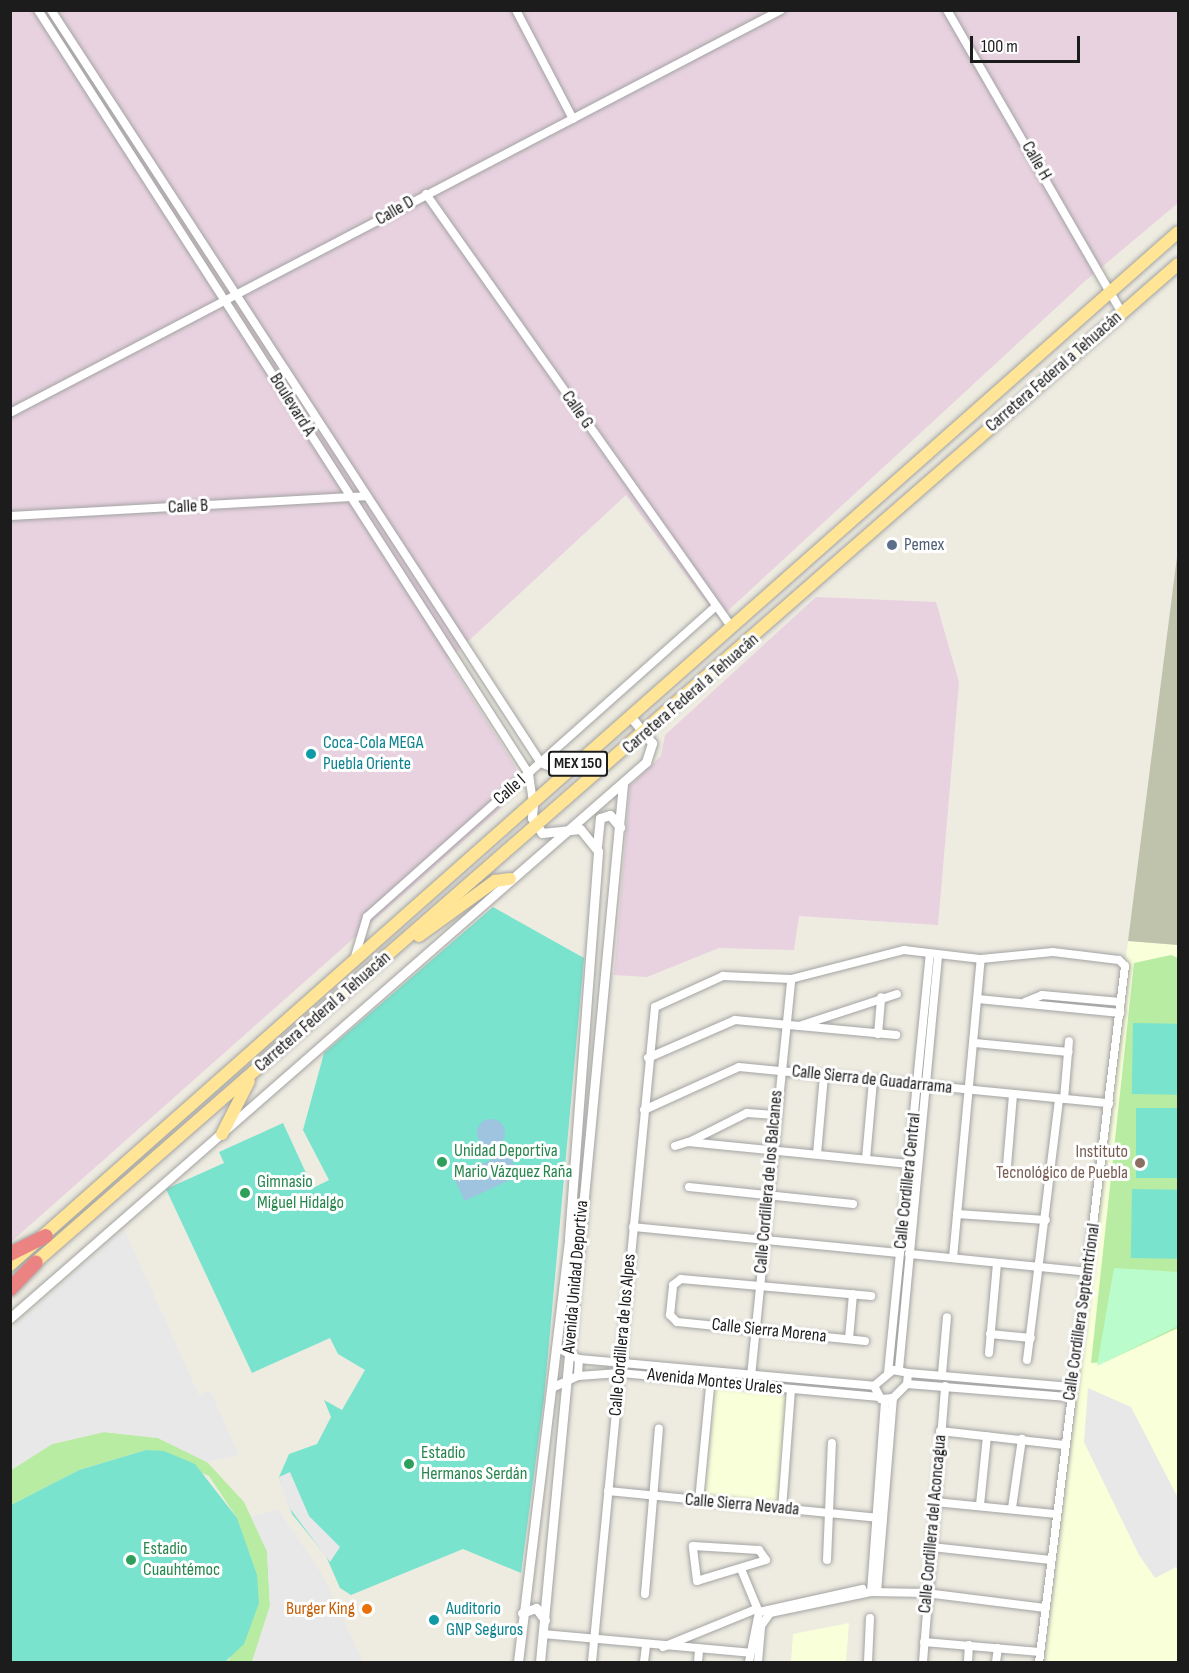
<!DOCTYPE html>
<meta charset="utf-8">
<style>
body{margin:0}
#map{position:relative;width:1189px;height:1673px;overflow:hidden;background:#eeece1;font-family:"Sofia Sans Condensed",sans-serif}
div>[style]{position:absolute}
.industrial>*{inset:0;background:#e8d2e0}
.education>*{inset:0;background:#f8ffd9;transform-origin:0 0}
.construction>*{inset:0;background:#bfc3ac}
.grass>*{inset:0;background:#b9eca3}
.park>*{inset:0;background:#bafccc}
.pitch>*{inset:0;background:#79e3ce;transform-origin:0 0}
.parking>*{inset:0;background:#e8e8e8}
.water>*{inset:0;background:#9ec4df;transform-origin:0 0}
.round{border-radius:50%}
.roads{filter:drop-shadow(0 0 2px #a3a3a3) drop-shadow(0 0 2px #a3a3a3)}
.minor>*{height:8px;margin:-4px;padding:0 4px;transform-origin:4px;border-radius:4px;background:#fff}
.tertiary>*{height:9px;margin:-4.5px;padding:0 4.5px;transform-origin:4.5px;border-radius:4.5px;background:#fff}
.primary>*{height:12px;margin:-6px;padding:0 6px;transform-origin:6px;border-radius:6px;background:#ffe595}
.motorway>*{height:14px;margin:-7px;padding:0 7px;transform-origin:7px;border-radius:7px;background:#eb8383}
.dots>*{width:16px;height:16px;translate:-50% -50%;box-sizing:border-box;border:3px solid #fff;border-radius:50%}
span{translate:-50% -50%;white-space:nowrap;text-align:center;line-height:1.15;-webkit-text-stroke:6px #fff;paint-order:stroke}
.shield-label span{padding:2px 4px;background:#fff;border:2px solid;border-radius:4px;-webkit-text-stroke-width:0}
.shield-label{font-size:16px;color:#1c1c1c;font-weight:700}
.street-label{font-size:18px;color:#1c1c1c}
.service-label{font-size:18px;color:#4e5e75}
.left{translate:0 -50%;text-align:left}
.culture-label{font-size:18px;color:#0d838f}
.leisure-label{font-size:18px;color:#27864d}
.education-label{font-size:18px;color:#785e54}
.right{translate:-100% -50%;text-align:right}
.food-label{font-size:18px;color:#c56008}
.frame{position:absolute;inset:0;border:12px solid #1c1c1c;pointer-events:none}
.scale{position:absolute;left:970px;top:36px;width:110px;height:27px;box-sizing:border-box;border:3px solid #1c1c1c;border-top:0;padding-left:8px;font-size:18px;line-height:21px;white-space:nowrap;color:#1c1c1c;-webkit-text-stroke:4px #fff;paint-order:stroke}
</style>
<div id="map">
<div class="industrial">
<i style="clip-path:polygon(11px 11px,1178px 11px,1178px 203px,1084px 282px,719px 619px,626px 495px,448px 660px,515px 766px,522px 789px,11px 1242px)"></i>
<i style="clip-path:polygon(816px 597px,936px 602px,959px 682px,938px 925px,799px 916px,794px 950px,719px 948px,647px 977px,614px 975px,630px 786px,661px 756px,665px 735px)"></i>
</div>
<div class="education">
<i style="clip-path:polygon(1128px 941px,1178px 945px,1178px 1662px,1044px 1662px)"></i>
<i style="left:714px;top:1388px;width:74px;height:110px;rotate:5deg"></i>
<i style="clip-path:polygon(849px 1623px,846px 1662px,791px 1662px,793px 1634px)"></i>
</div>
<div class="construction">
<i style="clip-path:polygon(1178px 549px,1178px 945px,1128px 941px)"></i>
</div>
<div class="grass">
<i style="clip-path:polygon(1171px 955px,1178px 958px,1178px 1328px,1105px 1362px,1091px 1363px,1134px 963px)"></i>
<i style="clip-path:polygon(104px 1432px,158px 1438px,207px 1462px,244px 1502px,267px 1551px,270px 1606px,252px 1662px,225px 1662px,230px 1659px,237px 1518px,209px 1476px,146px 1450px,79px 1470px,11px 1505px,11px 1470px,52px 1444px)"></i>
</div>
<div class="park">
<i style="clip-path:polygon(1114px 1268px,1178px 1272px,1178px 1326px,1097px 1366px)"></i>
</div>
<div class="pitch">
<i style="clip-path:polygon(493px 907px,584px 958px,544px 1398px,521px 1573px,463px 1549px,351px 1595px,340px 1588px,326px 1556px,292px 1514px,279px 1477px,289px 1454px,317px 1444px,331px 1417px,324px 1400px,342px 1410px,365px 1370px,338px 1354px,330px 1338px,252px 1373px,166px 1189px,224px 1163px,219px 1152px,283px 1123px,313px 1188px,329px 1180px,303px 1130px,324px 1053px)"></i>
<i style="left:1133px;top:1023px;width:45px;height:71px;rotate:1deg"></i>
<i style="left:1136px;top:1108px;width:42px;height:70px"></i>
<i style="left:1132px;top:1189px;width:46px;height:69px;rotate:1deg"></i>
<i style="clip-path:polygon(146px 1450px,164px 1451px,195px 1464px,237px 1518px,257px 1575px,259px 1603px,244px 1644px,225px 1662px,11px 1662px,11px 1505px,79px 1470px)"></i>
</div>
<div class="parking">
<i style="clip-path:polygon(124px 1229px,199px 1395px,210px 1390px,239px 1455px,207px 1462px,158px 1438px,104px 1432px,52px 1444px,11px 1470px,11px 1329px)"></i>
<i style="clip-path:polygon(1088px 1388px,1131px 1407px,1178px 1498px,1178px 1571px,1176px 1567px,1155px 1578px,1139px 1555px,1084px 1442px)"></i>
<i style="clip-path:polygon(290px 1472px,309px 1516px,340px 1547px,330px 1562px,288px 1506px,279px 1477px)"></i>
<i style="clip-path:polygon(278px 1509px,323px 1576px,363px 1662px,252px 1662px,270px 1606px,267px 1551px,251px 1517px)"></i>
</div>
<div class="water">
<i class="round" style="left:477px;top:1119px;width:28px;height:28px"></i>
<i style="left:508px;top:1152px;width:26px;height:60px;rotate:65deg"></i>
</div>
<div class="roads">
<div class="minor">
<i style="left:38px;top:10px;width:908px;rotate:57.27deg"></i>
<i style="left:529px;top:774px;width:30px;rotate:82deg"></i>
<i style="left:51px;top:10px;width:898px;rotate:56.95deg"></i>
<i style="left:541px;top:763px;width:28px;rotate:23deg"></i>
<i style="left:516px;top:10px;width:123px;rotate:62.4deg"></i>
<i style="left:947px;top:10px;width:350px;rotate:60deg"></i>
<i style="left:426px;top:194px;width:527px;rotate:54.8deg"></i>
<i style="left:10px;top:413px;width:870px;rotate:-27.6deg"></i>
<i style="left:10px;top:516px;width:356px;rotate:-3.2deg"></i>
<i style="left:354px;top:960px;width:45px;rotate:-73.2deg"></i>
<i style="left:367px;top:917px;width:465px;rotate:-41.7deg"></i>
<i style="left:978px;top:999px;width:143px;rotate:5.6deg"></i>
<i style="left:1025px;top:1002px;width:18px;rotate:-22deg"></i>
<i style="left:1042px;top:995px;width:79px;rotate:5.1deg"></i>
<i style="left:799px;top:1026px;width:103px;rotate:-18.1deg"></i>
<i style="left:878px;top:1034px;width:37px;rotate:-85deg"></i>
<i style="left:975px;top:1043px;width:94px;rotate:5.5deg"></i>
<i style="left:648px;top:1058px;width:95px;rotate:-23.6deg"></i>
<i style="left:735px;top:1020px;width:162px;rotate:5.3deg"></i>
<i style="left:1064px;top:1099px;width:58px;rotate:-85.1deg"></i>
<i style="left:644px;top:1110px;width:104px;rotate:-24.4deg"></i>
<i style="left:739px;top:1067px;width:372px;rotate:5.6deg"></i>
<i style="left:689px;top:1142px;width:65px;rotate:-26.6deg"></i>
<i style="left:747px;top:1113px;width:28px;rotate:4deg"></i>
<i style="left:675px;top:1146px;width:14px;rotate:-17deg"></i>
<i style="left:688px;top:1142px;width:222px;rotate:5.7deg"></i>
<i style="left:817px;top:1154px;width:79px;rotate:-84.9deg"></i>
<i style="left:866px;top:1159px;width:79px;rotate:-84.9deg"></i>
<i style="left:1007px;top:1166px;width:72px;rotate:-85.2deg"></i>
<i style="left:689px;top:1187px;width:165px;rotate:5.9deg"></i>
<i style="left:957px;top:1214px;width:89px;rotate:3.9deg"></i>
<i style="left:633px;top:1227px;width:268px;rotate:5.6deg"></i>
<i style="left:909px;top:1254px;width:180px;rotate:5.7deg"></i>
<i style="left:953px;top:1258px;width:300px;rotate:-84.7deg"></i>
<i style="left:990px;top:1334px;width:41px;rotate:5.6deg"></i>
<i style="left:849px;top:1339px;width:45px;rotate:-84.9deg"></i>
<i style="left:865px;top:1341px;width:189px;rotate:-174.2deg"></i>
<i style="left:677px;top:1322px;width:10px;rotate:-135deg"></i>
<i style="left:670px;top:1315px;width:30px;rotate:-84deg"></i>
<i style="left:673px;top:1285px;width:10px;rotate:-37deg"></i>
<i style="left:681px;top:1279px;width:191px;rotate:5.1deg"></i>
<i style="left:558px;top:1348px;width:24px;rotate:28deg"></i>
<i style="left:579px;top:1359px;width:296px;rotate:5.2deg"></i>
<i style="left:989px;top:1353px;width:90px;rotate:-84.9deg"></i>
<i style="left:1027px;top:1360px;width:263px;rotate:-83deg"></i>
<i style="left:899px;top:1369px;width:415px;rotate:-84.6deg"></i>
<i style="left:893px;top:1370px;width:15px;rotate:11deg"></i>
<i style="left:908px;top:1373px;width:11px;rotate:95deg"></i>
<i style="left:907px;top:1384px;width:20px;rotate:135deg"></i>
<i style="left:893px;top:1398px;width:12px;rotate:175deg"></i>
<i style="left:881px;top:1399px;width:15px;rotate:-118deg"></i>
<i style="left:874px;top:1386px;width:25px;rotate:-40deg"></i>
<i style="left:888px;top:1373px;width:421px;rotate:-84.3deg"></i>
<i style="left:908px;top:1373px;width:164px;rotate:4.9deg"></i>
<i style="left:942px;top:1374px;width:57px;rotate:-85deg"></i>
<i style="left:578px;top:1376px;width:17px;rotate:-87deg"></i>
<i style="left:907px;top:1384px;width:164px;rotate:4.6deg"></i>
<i style="left:750px;top:1386px;width:409px;rotate:-84.2deg"></i>
<i style="left:554px;top:1387px;width:26px;rotate:-25deg"></i>
<i style="left:578px;top:1376px;width:42px;rotate:-4.1deg"></i>
<i style="left:620px;top:1373px;width:259px;rotate:5.3deg"></i>
<i style="left:940px;top:1431px;width:125px;rotate:6.4deg"></i>
<i style="left:608px;top:1491px;width:270px;rotate:5.7deg"></i>
<i style="left:699px;top:1501px;width:125px;rotate:-84.5deg"></i>
<i style="left:935px;top:1502px;width:122px;rotate:5.7deg"></i>
<i style="left:980px;top:1505px;width:69px;rotate:-84.2deg"></i>
<i style="left:1012px;top:1508px;width:70px;rotate:-81.8deg"></i>
<i style="left:782px;top:1509px;width:120px;rotate:-85.7deg"></i>
<i style="left:693px;top:1546px;width:66px;rotate:3.5deg"></i>
<i style="left:759px;top:1550px;width:12px;rotate:55deg"></i>
<i style="left:766px;top:1560px;width:72px;rotate:163.1deg"></i>
<i style="left:697px;top:1581px;width:35px;rotate:-97deg"></i>
<i style="left:931px;top:1547px;width:121px;rotate:6.2deg"></i>
<i style="left:827px;top:1560px;width:117px;rotate:-87.6deg"></i>
<i style="left:741px;top:1569px;width:44px;rotate:67.5deg"></i>
<i style="left:871px;top:1592px;width:193px;rotate:-85.8deg"></i>
<i style="left:877px;top:1592px;width:195px;rotate:-85.3deg"></i>
<i style="left:645px;top:1594px;width:166px;rotate:-85.2deg"></i>
<i style="left:543px;top:1634px;width:208px;rotate:5.2deg"></i>
<i style="left:924px;top:1642px;width:116px;rotate:4.9deg"></i>
<i style="left:663px;top:1647px;width:100px;rotate:-22.2deg"></i>
<i style="left:592px;top:1662px;width:658px;rotate:-84.51deg"></i>
<i style="left:655px;top:1007px;width:75px;rotate:-24.5deg"></i>
<i style="left:723px;top:976px;width:68px;rotate:2.5deg"></i>
<i style="left:791px;top:979px;width:117px;rotate:-14.4deg"></i>
<i style="left:904px;top:950px;width:78px;rotate:6.7deg"></i>
<i style="left:981px;top:959px;width:72px;rotate:-5.6deg"></i>
<i style="left:1053px;top:952px;width:66px;rotate:6.9deg"></i>
<i style="left:1119px;top:960px;width:8px;rotate:45deg"></i>
<i style="left:1125px;top:966px;width:701px;rotate:97.04deg"></i>
<i style="left:644px;top:1662px;width:17px;rotate:-83deg"></i>
<i style="left:698px;top:1662px;width:11px;rotate:-85deg"></i>
<i style="left:749px;top:1662px;width:51px;rotate:-78.7deg"></i>
<i style="left:759px;top:1612px;width:106px;rotate:-12.6deg"></i>
<i style="left:758px;top:1662px;width:36px;rotate:-85deg"></i>
<i style="left:761px;top:1626px;width:16px;rotate:-55deg"></i>
<i style="left:770px;top:1613px;width:103px;rotate:-11.7deg"></i>
<i style="left:871px;top:1592px;width:55px;rotate:1deg"></i>
<i style="left:926px;top:1593px;width:120px;rotate:7.2deg"></i>
<i style="left:868px;top:1662px;width:44px;rotate:-87.4deg"></i>
<i style="left:923px;top:1662px;width:277px;rotate:-85.4deg"></i>
<i style="left:968px;top:1662px;width:17px;rotate:-87deg"></i>
<i style="left:996px;top:1662px;width:14px;rotate:-82deg"></i>
</div>
<div class="tertiary">
<i style="left:597px;top:846px;width:28px;rotate:-84deg"></i>
<i style="left:600px;top:818px;width:10px;rotate:-17deg"></i>
<i style="left:610px;top:815px;width:16px;rotate:50deg"></i>
<i style="left:10px;top:1318px;width:845px;rotate:-41.16deg"></i>
<i style="left:646px;top:762px;width:20px;rotate:-72deg"></i>
<i style="left:652px;top:743px;width:33px;rotate:-129deg"></i>
<i style="left:522px;top:1613px;width:15px;rotate:-20deg"></i>
<i style="left:536px;top:1608px;width:15px;rotate:53deg"></i>
<i style="left:518px;top:1662px;width:427px;rotate:-83.1deg"></i>
<i style="left:569px;top:1238px;width:388px;rotate:-85.7deg"></i>
<i style="left:598px;top:851px;width:28px;rotate:-129deg"></i>
<i style="left:580px;top:829px;width:38px;rotate:174deg"></i>
<i style="left:542px;top:833px;width:18px;rotate:-124deg"></i>
<i style="left:532px;top:818px;width:13px;rotate:-86deg"></i>
<i style="left:540px;top:1662px;width:882px;rotate:-84.6deg"></i>
</div>
<div class="primary">
<i style="left:419px;top:936px;width:94px;rotate:-35.9deg"></i>
<i style="left:495px;top:881px;width:15px;rotate:-8deg"></i>
<i style="left:222px;top:1134px;width:59px;rotate:-63deg"></i>
<i style="left:10px;top:1265px;width:1559px;rotate:-41.49deg"></i>
<i style="left:30px;top:1267px;width:1524px;rotate:-41.14deg"></i>
</div>
<div class="motorway">
<i style="left:10px;top:1254px;width:40px;rotate:-26.6deg"></i>
<i style="left:10px;top:1289px;width:37px;rotate:-46deg"></i>
</div>
</div>
<div class="dots">
<i style="left:892px;top:545px;background:#5c6f8a"></i>
<i style="left:311px;top:754px;background:#0f9aa8"></i>
<i style="left:442px;top:1162px;background:#2e9e5b"></i>
<i style="left:1140px;top:1163px;background:#8d6e63"></i>
<i style="left:245px;top:1193px;background:#2e9e5b"></i>
<i style="left:409px;top:1464px;background:#2e9e5b"></i>
<i style="left:131px;top:1560px;background:#2e9e5b"></i>
<i style="left:367px;top:1609px;background:#e8710a"></i>
<i style="left:434px;top:1620px;background:#0f9aa8"></i>
</div>
<div class="shield-label">
<span style="left:578px;top:764px">MEX 150</span>
</div>
<div class="street-label">
<span style="left:1036px;top:161px;rotate:60deg">Calle H</span>
<span style="left:395px;top:211px;rotate:-30deg">Calle D</span>
<span style="left:1054px;top:372px;rotate:-41deg">Carretera Federal a Tehuacán</span>
<span style="left:292px;top:405px;rotate:58deg">Boulevard A</span>
<span style="left:577px;top:410px;rotate:55deg">Calle G</span>
<span style="left:188px;top:507px;rotate:-3deg">Calle B</span>
<span style="left:691px;top:694px;rotate:-41deg">Carretera Federal a Tehuacán</span>
<span style="left:510px;top:790px;rotate:-41deg">Calle I</span>
<span style="left:323px;top:1012px;rotate:-41deg">Carretera Federal a Tehuacán</span>
<span style="left:872px;top:1080px;rotate:6deg">Calle Sierra de Guadarrama</span>
<span style="left:908px;top:1181px;rotate:-84deg">Calle Cordillera Central</span>
<span style="left:769px;top:1182px;rotate:-85deg">Calle Cordillera de los Balcanes</span>
<span style="left:576px;top:1277px;rotate:-85deg">Avenida Unidad Deportiva</span>
<span style="left:1082px;top:1312px;rotate:-82deg">Calle Cordillera Septemtrional</span>
<span style="left:769px;top:1331px;rotate:6deg">Calle Sierra Morena</span>
<span style="left:623px;top:1335px;rotate:-85deg">Calle Cordillera de los Alpes</span>
<span style="left:715px;top:1382px;rotate:6deg">Avenida Montes Urales</span>
<span style="left:742px;top:1505px;rotate:5deg">Calle Sierra Nevada</span>
<span style="left:933px;top:1524px;rotate:-85deg">Calle Cordillera del Aconcagua</span>
</div>
<div class="service-label">
<span class="left" style="left:904px;top:545px">Pemex</span>
</div>
<div class="culture-label">
<span class="left" style="left:323px;top:754px">Coca-Cola MEGA<br>Puebla Oriente</span>
<span class="left" style="left:446px;top:1620px">Auditorio<br>GNP Seguros</span>
</div>
<div class="leisure-label">
<span class="left" style="left:454px;top:1162px">Unidad Deportiva<br>Mario Vázquez Raña</span>
<span class="left" style="left:257px;top:1193px">Gimnasio<br>Miguel Hidalgo</span>
<span class="left" style="left:421px;top:1464px">Estadio<br>Hermanos Serdán</span>
<span class="left" style="left:143px;top:1560px">Estadio<br>Cuauhtémoc</span>
</div>
<div class="education-label">
<span class="right" style="left:1128px;top:1163px">Instituto<br>Tecnológico de Puebla</span>
</div>
<div class="food-label">
<span class="right" style="left:355px;top:1609px">Burger King</span>
</div>
<div class="frame"></div>
<div class="scale">100 m</div>
</div>
